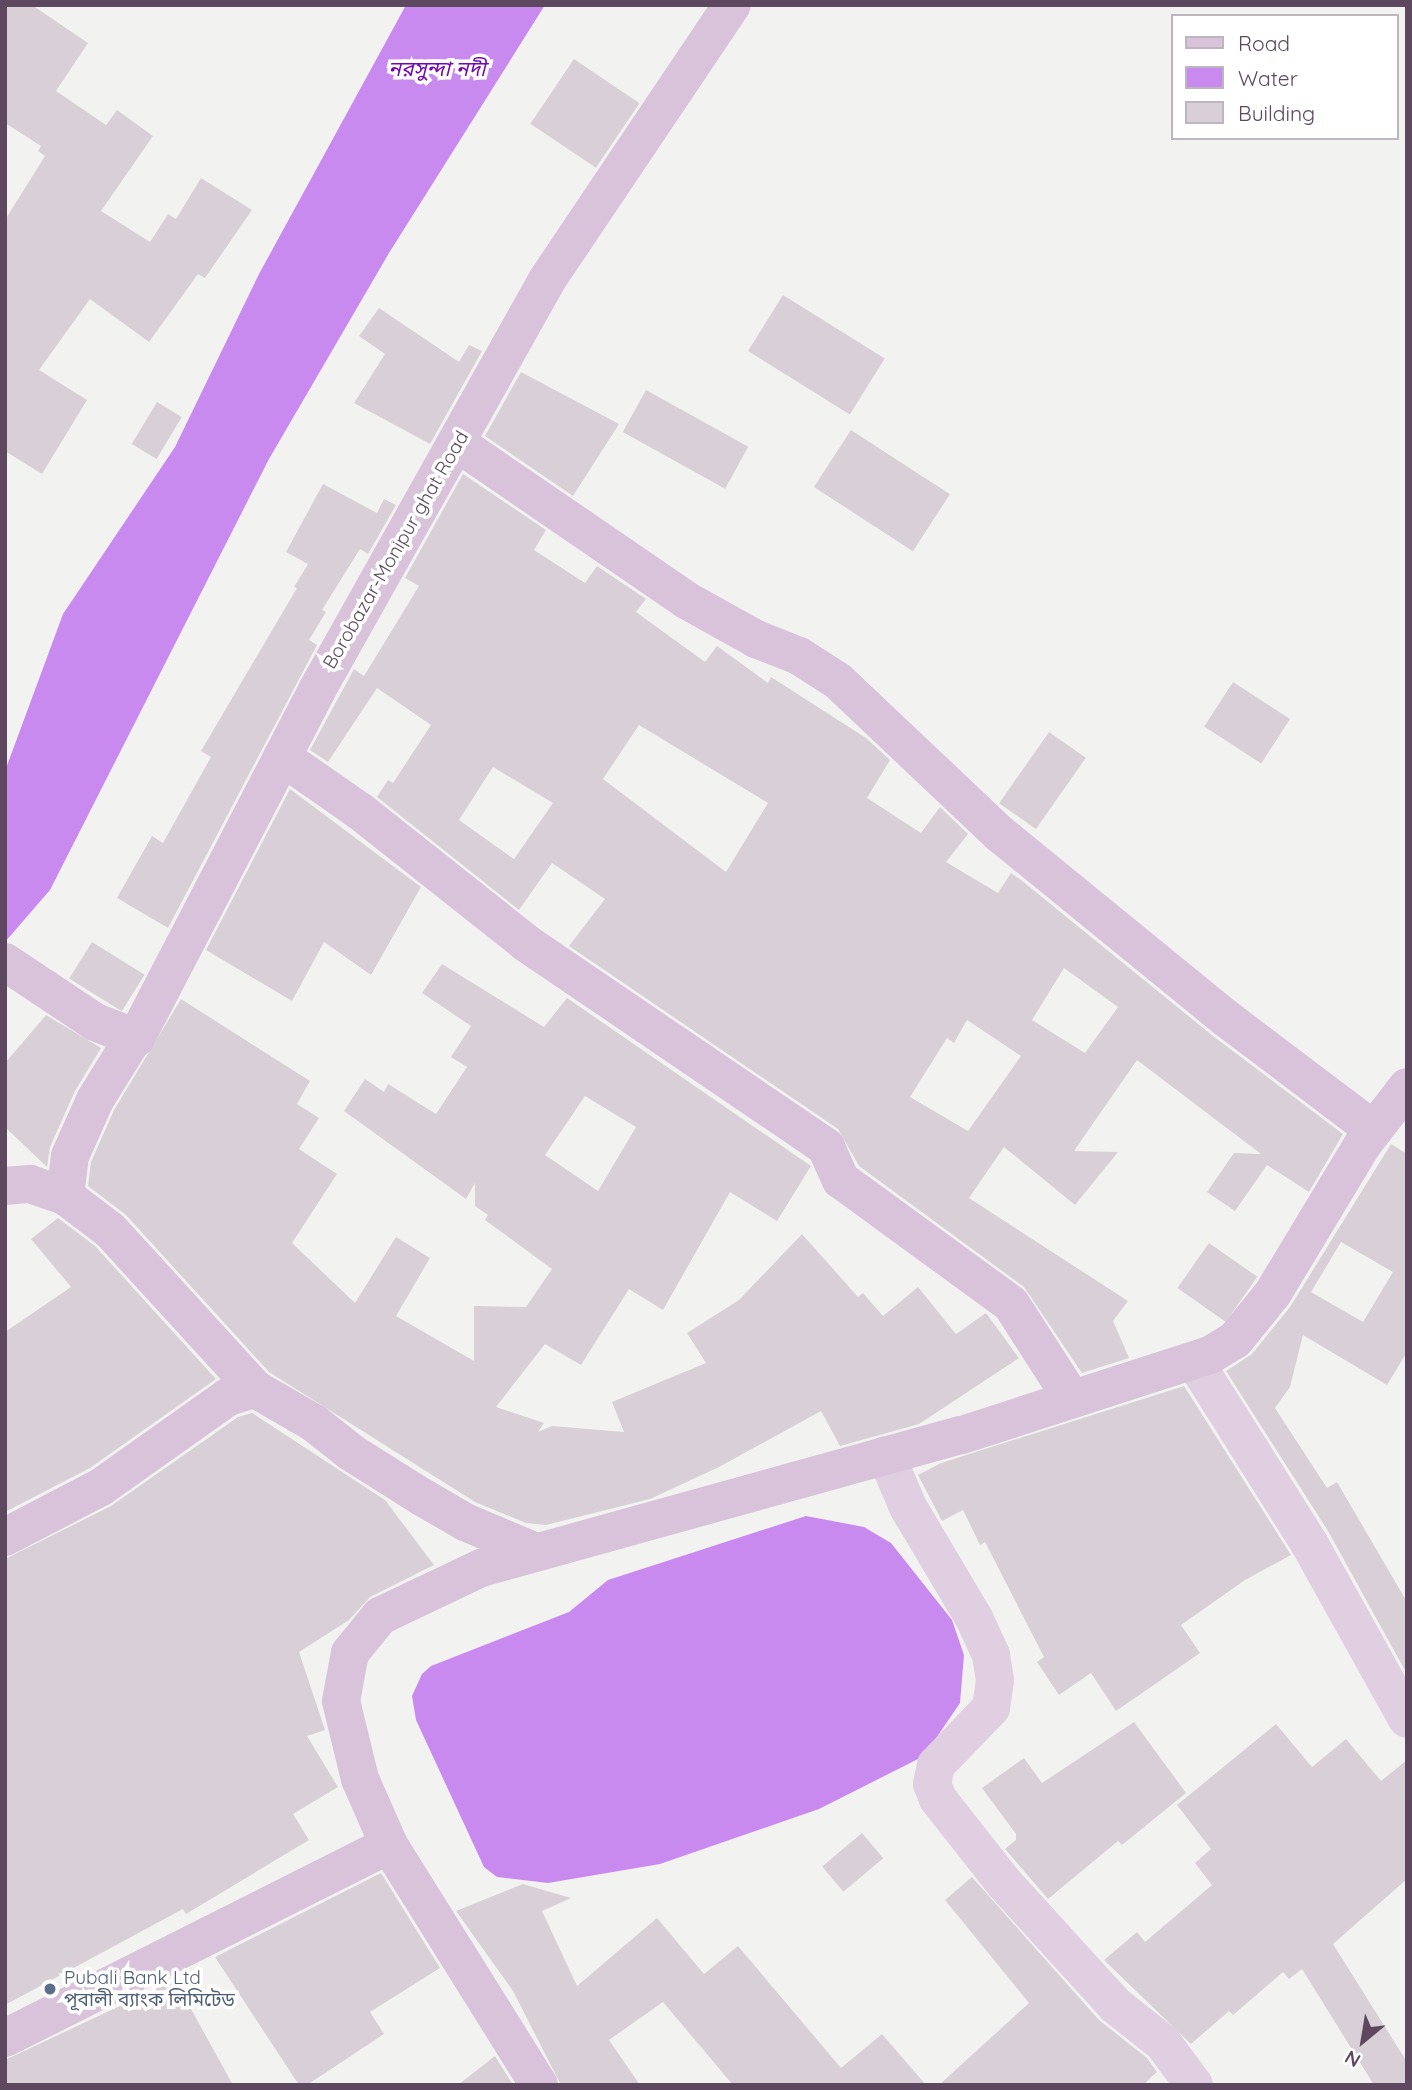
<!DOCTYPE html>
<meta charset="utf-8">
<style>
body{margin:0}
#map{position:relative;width:1412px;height:2090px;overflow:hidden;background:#f2f3f1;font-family:Quicksand,"Noto Sans Bengali",sans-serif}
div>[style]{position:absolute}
.water>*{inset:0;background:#c98af0}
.building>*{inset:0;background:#d9d0d7;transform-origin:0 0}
.street>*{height:38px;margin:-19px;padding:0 19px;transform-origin:19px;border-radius:19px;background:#dfcfe1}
.secondary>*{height:38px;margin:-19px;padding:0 19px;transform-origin:19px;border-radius:19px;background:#d9c3da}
.dots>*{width:19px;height:19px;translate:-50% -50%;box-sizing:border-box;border:4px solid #fff;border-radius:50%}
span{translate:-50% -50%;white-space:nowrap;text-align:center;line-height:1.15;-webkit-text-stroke:7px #fff;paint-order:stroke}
.street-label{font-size:19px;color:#5d4860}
.service-label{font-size:19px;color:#4e5e75}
.left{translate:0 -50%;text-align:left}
.water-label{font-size:21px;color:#7207b4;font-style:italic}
.frame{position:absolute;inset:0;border:7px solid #5d4860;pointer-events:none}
.legend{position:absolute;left:1171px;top:14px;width:228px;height:126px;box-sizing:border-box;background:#fff;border:2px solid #beb6bf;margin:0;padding:9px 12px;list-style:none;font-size:21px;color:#5d4860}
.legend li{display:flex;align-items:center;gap:14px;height:35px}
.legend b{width:35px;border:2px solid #beb6bf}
.north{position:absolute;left:1328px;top:2006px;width:70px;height:70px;-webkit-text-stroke:5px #fff;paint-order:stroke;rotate:210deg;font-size:19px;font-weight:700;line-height:28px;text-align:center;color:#5d4860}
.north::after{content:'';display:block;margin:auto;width:24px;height:32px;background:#5d4860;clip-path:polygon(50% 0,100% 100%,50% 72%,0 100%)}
</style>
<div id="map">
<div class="water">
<i style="clip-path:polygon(406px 5px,545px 5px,389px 253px,269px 459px,50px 890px,5px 942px,5px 771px,63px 614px,175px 447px,259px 274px)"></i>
<i style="clip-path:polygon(806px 1516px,864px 1527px,891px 1543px,952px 1620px,964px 1655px,960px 1703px,924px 1756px,819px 1809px,660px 1864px,548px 1883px,497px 1877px,484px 1867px,416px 1720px,412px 1696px,422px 1674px,431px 1666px,569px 1612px,608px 1580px)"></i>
</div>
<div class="building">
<i style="clip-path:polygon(5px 5px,32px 5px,88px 43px,56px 91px,106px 125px,117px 110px,153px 136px,101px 211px,150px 242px,168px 214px,176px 219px,201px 178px,252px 210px,205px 278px,198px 274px,149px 342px,90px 299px,39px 370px,87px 400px,42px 474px,5px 451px,5px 220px,45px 156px,38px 151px,41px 146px,5px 123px)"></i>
<i style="left:574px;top:59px;width:79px;height:78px;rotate:34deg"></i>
<i style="left:783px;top:295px;width:120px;height:66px;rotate:32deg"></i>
<i style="clip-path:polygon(379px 308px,459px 362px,469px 345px,482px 351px,430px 444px,354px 403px,385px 354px,359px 336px)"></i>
<i style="clip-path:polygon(521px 372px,619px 424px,573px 496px,485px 436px)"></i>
<i style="left:646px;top:390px;width:117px;height:48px;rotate:29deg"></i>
<i style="left:157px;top:402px;width:29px;height:49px;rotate:31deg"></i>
<i style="left:851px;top:430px;width:118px;height:68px;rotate:33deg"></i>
<i style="clip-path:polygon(evenodd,463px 474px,546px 530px,534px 550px,585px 583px,597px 566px,646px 599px,636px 612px,705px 662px,717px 646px,768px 683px,771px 677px,866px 738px,890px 760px,867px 798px,921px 833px,940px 807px,968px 834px,946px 862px,998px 893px,1011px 873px,1021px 880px,1213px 1036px,1343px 1134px,1309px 1192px,1267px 1165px,1235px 1211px,1207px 1192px,1234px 1153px,1261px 1154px,1137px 1060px,1074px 1151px,1118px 1152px,1075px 1205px,1004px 1147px,969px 1198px,1128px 1301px,1113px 1321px,1129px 1358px,1082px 1373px,1024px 1287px,859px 1166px,838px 1129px,569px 946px,605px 899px,552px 863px,519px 910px,377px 797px,388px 780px,393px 783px,431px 725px,377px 688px,328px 762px,310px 750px,354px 669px,364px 676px,419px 586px,405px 578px,463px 474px,639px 725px,768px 803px,726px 872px,603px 779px,639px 725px,463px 474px,493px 767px,553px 803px,514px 859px,459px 820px,493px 767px,463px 474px,1064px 968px,1118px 1007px,1085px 1053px,1032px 1020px,1064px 968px,463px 474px,967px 1020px,1021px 1056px,968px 1131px,910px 1097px,947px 1038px,954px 1043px,967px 1020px)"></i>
<i style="clip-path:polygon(323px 484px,377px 513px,384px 499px,396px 505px,368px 554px,360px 549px,322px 610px,326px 612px,309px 640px,317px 645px,168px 928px,117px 898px,152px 836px,163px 843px,211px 757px,201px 751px,297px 588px,294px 587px,308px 564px,286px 552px)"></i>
<i style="left:1233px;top:682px;width:68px;height:53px;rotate:33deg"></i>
<i style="left:1049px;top:732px;width:45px;height:87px;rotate:35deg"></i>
<i style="clip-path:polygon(290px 789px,421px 887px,371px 975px,324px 942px,292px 1001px,206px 950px)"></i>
<i style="left:92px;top:942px;width:62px;height:43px;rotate:32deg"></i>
<i style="clip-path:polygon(evenodd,442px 964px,544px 1027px,567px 998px,811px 1166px,777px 1221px,730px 1192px,663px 1310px,629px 1289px,581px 1365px,545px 1344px,496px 1407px,544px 1423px,538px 1432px,552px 1426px,624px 1432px,612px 1402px,706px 1363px,687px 1333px,739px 1300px,802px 1234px,858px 1297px,863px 1293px,883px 1316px,918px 1287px,956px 1334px,986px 1313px,1019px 1358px,919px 1424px,840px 1446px,821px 1411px,719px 1467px,650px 1499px,546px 1525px,526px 1523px,475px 1502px,269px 1372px,126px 1215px,88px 1186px,91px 1162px,114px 1110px,181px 999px,310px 1081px,297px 1104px,319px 1118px,299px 1149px,337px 1174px,292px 1243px,355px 1303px,396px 1237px,430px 1258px,396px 1316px,474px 1361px,474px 1306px,526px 1307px,552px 1269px,485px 1220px,488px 1215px,475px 1206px,475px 1183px,466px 1199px,344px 1111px,365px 1079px,384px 1092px,388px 1084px,436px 1114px,467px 1067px,451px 1057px,471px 1026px,422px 993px,442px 964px,585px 1096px,636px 1127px,598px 1191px,545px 1155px,585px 1096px)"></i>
<i style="clip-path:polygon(46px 1015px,101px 1048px,75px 1091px,50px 1147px,47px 1167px,5px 1127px,5px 1063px)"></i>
<i style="clip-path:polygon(evenodd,1391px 1144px,1407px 1154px,1407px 1352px,1387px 1385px,1303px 1335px,1290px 1387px,1275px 1408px,1327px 1488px,1337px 1482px,1407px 1602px,1407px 1674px,1328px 1531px,1226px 1371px,1252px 1354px,1290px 1307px,1391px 1144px,1341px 1242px,1393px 1272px,1363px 1322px,1311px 1292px,1341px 1242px)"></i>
<i style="clip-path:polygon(58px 1218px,95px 1246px,216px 1379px,90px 1468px,5px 1512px,5px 1332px,71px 1287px,31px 1239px)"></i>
<i style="left:1209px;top:1243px;width:59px;height:55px;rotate:35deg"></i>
<i style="clip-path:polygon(1184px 1386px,1291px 1555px,1245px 1580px,1181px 1625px,1200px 1653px,1116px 1711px,1091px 1673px,1059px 1695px,1037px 1662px,1044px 1657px,985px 1542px,980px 1545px,963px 1510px,942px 1521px,918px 1475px,941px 1463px)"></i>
<i style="clip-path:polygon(252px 1413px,385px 1500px,434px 1565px,370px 1597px,349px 1620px,299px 1652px,325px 1730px,307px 1736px,338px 1787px,293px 1814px,309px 1840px,186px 1914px,183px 1909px,5px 2005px,5px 1559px,111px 1506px,238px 1417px)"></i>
<i style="clip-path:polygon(1134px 1722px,1186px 1793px,1122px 1845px,1118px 1841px,1048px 1899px,1005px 1849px,1016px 1840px,1016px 1834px,982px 1788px,1024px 1758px,1042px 1783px)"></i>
<i style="clip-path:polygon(1276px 1724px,1312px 1767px,1346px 1739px,1381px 1781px,1407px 1760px,1407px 1879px,1333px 1944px,1407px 2062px,1407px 2085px,1374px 2085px,1302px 1969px,1289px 1979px,1283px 1972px,1233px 2015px,1229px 2011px,1191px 2044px,1104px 1960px,1137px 1932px,1145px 1942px,1212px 1885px,1195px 1863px,1211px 1849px,1177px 1805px)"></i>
<i style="left:862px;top:1833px;width:33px;height:52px;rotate:50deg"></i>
<i style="clip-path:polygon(381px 1873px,440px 1968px,370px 2012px,384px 2034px,307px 2085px,299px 2085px,215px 1957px)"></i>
<i style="clip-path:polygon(972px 1877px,1099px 2020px,1147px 2058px,1157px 2072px,1143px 2085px,939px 2085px,1029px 2003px,945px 1900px)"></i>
<i style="clip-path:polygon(523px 1884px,571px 1898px,542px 1911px,577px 1986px,657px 1918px,704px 1974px,738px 1946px,841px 2068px,882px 2034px,926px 2085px,733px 2085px,663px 2002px,609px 2040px,640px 2085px,561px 2085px,513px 1991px,456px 1911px)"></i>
<i style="clip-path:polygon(175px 1980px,233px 2085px,5px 2085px,5px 2060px)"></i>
<i style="clip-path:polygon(495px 2056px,513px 2085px,458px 2085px)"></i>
</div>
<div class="street">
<i style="left:1195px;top:1362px;width:214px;rotate:57.8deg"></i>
<i style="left:1309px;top:1543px;width:201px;rotate:60.9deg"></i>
<i style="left:886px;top:1455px;width:56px;rotate:67.1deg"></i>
<i style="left:908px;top:1507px;width:129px;rotate:59.3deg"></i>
<i style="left:974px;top:1618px;width:41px;rotate:65.3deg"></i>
<i style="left:991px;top:1655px;width:25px;rotate:81deg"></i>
<i style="left:995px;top:1680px;width:28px;rotate:98deg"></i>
<i style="left:991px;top:1708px;width:79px;rotate:134deg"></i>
<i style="left:936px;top:1765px;width:19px;rotate:102deg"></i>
<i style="left:932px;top:1784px;width:16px;rotate:68deg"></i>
<i style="left:938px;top:1799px;width:108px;rotate:51.8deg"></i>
<i style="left:1005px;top:1884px;width:164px;rotate:47.7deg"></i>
<i style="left:1115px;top:2005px;width:61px;rotate:38.4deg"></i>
<i style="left:1163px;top:2043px;width:52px;rotate:53.6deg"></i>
</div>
<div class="secondary">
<i style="left:457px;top:443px;width:278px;rotate:34.4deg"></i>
<i style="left:686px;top:600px;width:80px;rotate:29.1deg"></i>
<i style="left:756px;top:639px;width:46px;rotate:21.6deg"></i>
<i style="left:799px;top:656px;width:46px;rotate:32.7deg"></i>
<i style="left:838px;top:681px;width:223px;rotate:43.4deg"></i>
<i style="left:1000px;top:834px;width:293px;rotate:39.2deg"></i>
<i style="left:1227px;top:1019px;width:184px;rotate:37.1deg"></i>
<i style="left:282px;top:757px;width:96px;rotate:34.8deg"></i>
<i style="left:361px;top:812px;width:211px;rotate:38.4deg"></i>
<i style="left:526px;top:943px;width:363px;rotate:34.2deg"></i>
<i style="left:826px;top:1147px;width:36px;rotate:66deg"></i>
<i style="left:841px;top:1180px;width:210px;rotate:36.1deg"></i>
<i style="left:1011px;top:1304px;width:113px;rotate:57.3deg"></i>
<i style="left:5px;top:962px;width:108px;rotate:33.7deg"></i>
<i style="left:95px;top:1022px;width:44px;rotate:21.3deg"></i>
<i style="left:136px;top:1038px;width:392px;rotate:-62.5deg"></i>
<i style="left:317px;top:690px;width:470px;rotate:-60.7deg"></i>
<i style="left:547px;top:280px;width:331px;rotate:-56.1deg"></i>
<i style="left:5px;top:1186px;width:25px;rotate:-5deg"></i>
<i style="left:30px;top:1184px;width:37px;rotate:19deg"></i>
<i style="left:65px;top:1196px;width:56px;rotate:37.1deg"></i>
<i style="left:110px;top:1230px;width:215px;rotate:47.6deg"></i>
<i style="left:65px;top:1196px;width:40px;rotate:-82.9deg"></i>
<i style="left:70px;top:1156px;width:61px;rotate:-65.9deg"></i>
<i style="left:95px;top:1100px;width:70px;rotate:-58.3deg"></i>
<i style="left:5px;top:1537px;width:108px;rotate:-27.5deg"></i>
<i style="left:101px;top:1487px;width:156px;rotate:-35.3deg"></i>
<i style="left:228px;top:1397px;width:28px;rotate:-17deg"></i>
<i style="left:255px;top:1389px;width:68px;rotate:30deg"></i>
<i style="left:314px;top:1423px;width:48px;rotate:38.3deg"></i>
<i style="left:352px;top:1453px;width:83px;rotate:32.2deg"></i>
<i style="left:422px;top:1497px;width:50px;rotate:30.2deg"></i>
<i style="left:465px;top:1522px;width:77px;rotate:22.9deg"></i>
<i style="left:5px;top:2038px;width:430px;rotate:-26.7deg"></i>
<i style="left:539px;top:2085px;width:283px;rotate:-122deg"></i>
<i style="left:389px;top:1845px;width:72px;rotate:-113.7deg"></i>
<i style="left:360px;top:1779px;width:80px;rotate:-103.7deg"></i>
<i style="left:341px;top:1701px;width:49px;rotate:-79.4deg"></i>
<i style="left:350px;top:1653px;width:48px;rotate:-51deg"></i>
<i style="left:380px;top:1616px;width:112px;rotate:-25.4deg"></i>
<i style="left:481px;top:1568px;width:499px;rotate:-15.5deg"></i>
<i style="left:962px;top:1435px;width:261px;rotate:-17.9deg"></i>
<i style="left:1210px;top:1355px;width:29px;rotate:-31deg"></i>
<i style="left:1235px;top:1340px;width:60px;rotate:-51deg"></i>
<i style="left:1273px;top:1293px;width:174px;rotate:-58.9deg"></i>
<i style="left:1363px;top:1144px;width:72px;rotate:-52.3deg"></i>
</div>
<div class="dots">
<i style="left:50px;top:1989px;background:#5c6f8a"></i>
</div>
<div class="street-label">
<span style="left:396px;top:550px;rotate:-60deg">Borobazar-Monipur ghat Road</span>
</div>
<div class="service-label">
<span class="left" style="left:64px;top:1989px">Pubali Bank Ltd<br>পূবালী ব্যাংক লিমিটেড</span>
</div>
<div class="water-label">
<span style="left:437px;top:68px">নরসুন্দা নদী</span>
</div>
<div class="frame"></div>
<ul class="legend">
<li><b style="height:9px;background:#d9c3da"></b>Road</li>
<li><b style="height:19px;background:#c98af0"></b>Water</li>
<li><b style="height:19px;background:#d9d0d7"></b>Building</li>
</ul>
<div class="north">N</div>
</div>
